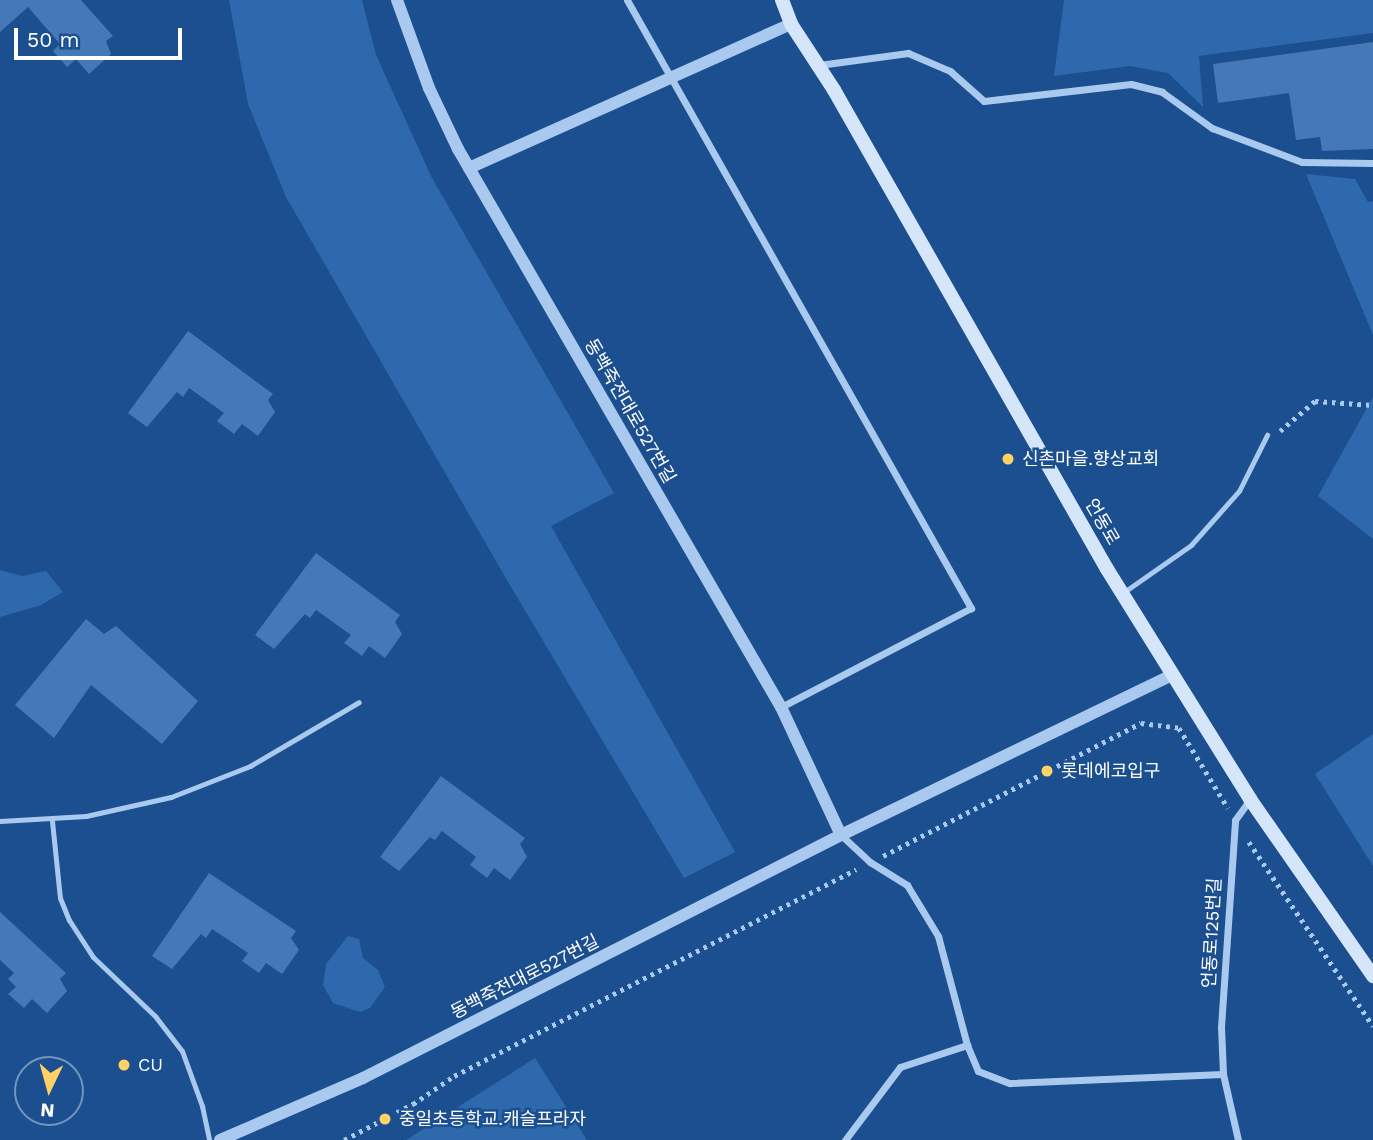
<!DOCTYPE html>
<meta charset="utf-8">
<style>
body{margin:0}
#map{position:relative;width:1373px;height:1140px;overflow:hidden;background:#1b4f8f;font-family:"Work Sans","Noto Sans KR",sans-serif}
div>[style]{position:absolute}
.green>*{inset:0;background:#2e69ad}
.building>*{inset:0;background:#4478b7}
.path>*{height:4.5px;margin-top:-2.25px;transform-origin:0;background:repeating-linear-gradient(90deg,#a9c9ee 0 3.5px,transparent 0 8.5px)}
.service>*{height:5px;margin:-2.5px;padding:0 2.5px;transform-origin:2.5px;border-radius:2.5px;background:#a9c9ee}
.minor>*{height:7px;margin:-3.5px;padding:0 3.5px;transform-origin:3.5px;border-radius:3.5px;background:#a9c9ee}
.tertiary>*{height:12px;margin:-6px;padding:0 6px;transform-origin:6px;border-radius:6px;background:#a9c9ee}
.secondary>*{height:14px;margin:-7px;padding:0 7px;transform-origin:7px;border-radius:7px;background:#d6e6fa}
.dots>*{width:19px;height:19px;translate:-50% -50%;box-sizing:border-box;border:4px solid #1b4f8f;border-radius:50%}
span{translate:-50% -50%;white-space:nowrap;text-align:center;line-height:1.15;-webkit-text-stroke:5px #1b4f8f;paint-order:stroke}
.street-label{font-size:18px;color:#fff}
.poi-label{font-size:18px;color:#fff}
.left{translate:0 -50%;text-align:left}
.north{position:absolute;left:14px;top:1056px;width:70px;height:70px;box-sizing:border-box;background:#1b4f8f;border:2px solid #7695bc;border-radius:50%;rotate:185deg;font-size:19px;font-weight:700;line-height:28px;text-align:center;color:#fff}
.north::after{content:'';display:block;margin:auto;width:24px;height:32px;background:#ffd166;clip-path:polygon(50% 0,100% 100%,50% 72%,0 100%)}
.scale{position:absolute;left:14px;top:28px;width:168px;height:32px;box-sizing:border-box;border:4px solid #fff;border-top:0;padding-left:9px;font-size:21px;line-height:24px;white-space:nowrap;color:#fff;-webkit-text-stroke:5px #1b4f8f;paint-order:stroke}
</style>
<div id="map">
<div class="green">
<i style="clip-path:polygon(229px 0,362px 0,376px 55px,432px 178px,614px 493px,551px 526px,735px 852px,684px 878px,504px 575px,286px 197px,248px 104px)"></i>
<i style="clip-path:polygon(1064px 0,1373px 0,1373px 33px,1199px 56px,1203px 107px,1168px 73px,1130px 66px,1054px 76px)"></i>
<i style="clip-path:polygon(1306px 174px,1355px 179px,1368px 202px,1373px 201px,1373px 335px)"></i>
<i style="clip-path:polygon(1373px 397px,1373px 539px,1318px 496px)"></i>
<i style="clip-path:polygon(0 570px,22px 576px,46px 571px,63px 592px,41px 605px,0 617px)"></i>
<i style="clip-path:polygon(1373px 734px,1373px 866px,1315px 774px)"></i>
<i style="clip-path:polygon(348px 936px,359px 939px,363px 958px,378px 970px,385px 987px,370px 1008px,360px 1012px,333px 1003px,323px 985px,326px 964px)"></i>
<i style="clip-path:polygon(535px 1058px,587px 1140px,406px 1140px)"></i>
</div>
<div class="building">
<i style="clip-path:polygon(0 0,81px 0,113px 36px,106px 41px,111px 54px,89px 74px,76px 59px,67px 67px,53px 51px,60px 44px,28px 7px,0 32px)"></i>
<i style="clip-path:polygon(1373px 42px,1373px 149px,1322px 151px,1320px 137px,1296px 140px,1289px 93px,1218px 103px,1213px 64px)"></i>
<i style="clip-path:polygon(188px 331px,273px 394px,268px 400px,275px 412px,258px 436px,242px 424px,234px 434px,217px 421px,224px 413px,189px 388px,183px 397px,177px 392px,147px 427px,128px 413px)"></i>
<i style="clip-path:polygon(316px 553px,400px 615px,395px 622px,402px 634px,385px 658px,369px 646px,362px 656px,344px 643px,351px 635px,316px 610px,310px 618px,305px 614px,274px 649px,255px 635px)"></i>
<i style="clip-path:polygon(86px 619px,104px 634px,116px 626px,198px 701px,162px 744px,91px 685px,54px 738px,15px 705px)"></i>
<i style="clip-path:polygon(441px 776px,525px 838px,520px 844px,527px 857px,510px 880px,494px 868px,487px 878px,470px 865px,476px 857px,442px 831px,435px 840px,430px 837px,399px 871px,380px 857px)"></i>
<i style="clip-path:polygon(209px 873px,296px 931px,291px 938px,299px 950px,282px 974px,266px 963px,259px 973px,242px 961px,248px 953px,212px 929px,206px 938px,201px 934px,172px 969px,152px 956px)"></i>
<i style="clip-path:polygon(0 912px,66px 973px,60px 979px,67px 991px,47px 1013px,32px 999px,24px 1008px,8px 994px,16px 987px,8px 979px,14px 973px,0 960px)"></i>
</div>
<div class="path">
<i style="left:1280px;top:431px;width:46px;rotate:-40.6deg"></i>
<i style="left:1315px;top:401px;width:58px;rotate:3.9deg"></i>
<i style="left:1249px;top:842px;width:222px;rotate:56deg"></i>
<i style="left:883px;top:856px;width:290px;rotate:-27.3deg"></i>
<i style="left:1141px;top:723px;width:38px;rotate:7deg"></i>
<i style="left:1179px;top:728px;width:94px;rotate:58.5deg"></i>
<i style="left:344px;top:1140px;width:78px;rotate:-27.6deg"></i>
<i style="left:413px;top:1104px;width:50px;rotate:-34.3deg"></i>
<i style="left:454px;top:1076px;width:452px;rotate:-27.2deg"></i>
</div>
<div class="service">
<i style="left:1124px;top:592px;width:82px;rotate:-35deg"></i>
<i style="left:1191px;top:545px;width:72px;rotate:-48.4deg"></i>
<i style="left:1239px;top:491px;width:63px;rotate:-63.4deg"></i>
<i style="left:0;top:821px;width:86px;rotate:-3.3deg"></i>
<i style="left:86px;top:816px;width:87px;rotate:-12.6deg"></i>
<i style="left:171px;top:797px;width:85px;rotate:-21.4deg"></i>
<i style="left:250px;top:766px;width:126px;rotate:-30.4deg"></i>
<i style="left:52px;top:821px;width:77px;rotate:84.1deg"></i>
<i style="left:60px;top:898px;width:24px;rotate:68deg"></i>
<i style="left:69px;top:920px;width:44px;rotate:57deg"></i>
<i style="left:93px;top:957px;width:86px;rotate:43.6deg"></i>
<i style="left:155px;top:1016px;width:44px;rotate:52.4deg"></i>
<i style="left:182px;top:1051px;width:59px;rotate:70deg"></i>
<i style="left:202px;top:1106px;width:35px;rotate:78deg"></i>
</div>
<div class="minor">
<i style="left:627px;top:0;width:699px;rotate:60.5deg"></i>
<i style="left:971px;top:608px;width:214px;rotate:152.5deg"></i>
<i style="left:819px;top:65px;width:90px;rotate:-7.7deg"></i>
<i style="left:908px;top:53px;width:46px;rotate:23.2deg"></i>
<i style="left:950px;top:71px;width:45px;rotate:41.4deg"></i>
<i style="left:984px;top:101px;width:148px;rotate:-6.6deg"></i>
<i style="left:1131px;top:84px;width:32px;rotate:14deg"></i>
<i style="left:1162px;top:92px;width:62px;rotate:35.8deg"></i>
<i style="left:1212px;top:128px;width:96px;rotate:20.7deg"></i>
<i style="left:1302px;top:162px;width:71px;rotate:0.8deg"></i>
<i style="left:841px;top:835px;width:40px;rotate:43deg"></i>
<i style="left:870px;top:862px;width:44px;rotate:31.9deg"></i>
<i style="left:907px;top:885px;width:60px;rotate:58.7deg"></i>
<i style="left:938px;top:936px;width:113px;rotate:75.1deg"></i>
<i style="left:845px;top:1140px;width:91px;rotate:-53deg"></i>
<i style="left:900px;top:1067px;width:71px;rotate:-18.2deg"></i>
<i style="left:967px;top:1045px;width:28px;rotate:67deg"></i>
<i style="left:978px;top:1071px;width:34px;rotate:21deg"></i>
<i style="left:1010px;top:1083px;width:213px;rotate:-2.4deg"></i>
<i style="left:1238px;top:1140px;width:68px;rotate:-102.8deg"></i>
<i style="left:1223px;top:1074px;width:47px;rotate:-92.4deg"></i>
<i style="left:1221px;top:1027px;width:207px;rotate:-86.1deg"></i>
<i style="left:1235px;top:820px;width:26px;rotate:-54deg"></i>
</div>
<div class="tertiary">
<i style="left:397px;top:0;width:94px;rotate:70deg"></i>
<i style="left:429px;top:88px;width:68px;rotate:64.6deg"></i>
<i style="left:458px;top:149px;width:645px;rotate:59.94deg"></i>
<i style="left:781px;top:707px;width:141px;rotate:64.9deg"></i>
<i style="left:469px;top:168px;width:353px;rotate:-24.1deg"></i>
<i style="left:220px;top:1140px;width:156px;rotate:-23.4deg"></i>
<i style="left:363px;top:1078px;width:536px;rotate:-26.95deg"></i>
<i style="left:841px;top:835px;width:368px;rotate:-25.8deg"></i>
</div>
<div class="secondary">
<i style="left:782px;top:0;width:26px;rotate:69deg"></i>
<i style="left:791px;top:24px;width:79px;rotate:56.9deg"></i>
<i style="left:834px;top:90px;width:551px;rotate:60.32deg"></i>
<i style="left:1107px;top:569px;width:271px;rotate:58.1deg"></i>
<i style="left:1250px;top:799px;width:216px;rotate:55.2deg"></i>
</div>
<div class="dots">
<i style="left:1008px;top:459px;background:#ffd166"></i>
<i style="left:1047px;top:771px;background:#ffd166"></i>
<i style="left:124px;top:1065px;background:#ffd166"></i>
<i style="left:385px;top:1119px;background:#ffd166"></i>
</div>
<div class="street-label">
<span style="left:630px;top:411px;rotate:60deg">동백죽전대로527번길</span>
<span style="left:1102px;top:522px;rotate:60deg">언동로</span>
<span style="left:1212px;top:933px;rotate:-87deg">언동로125번길</span>
<span style="left:525px;top:977px;rotate:-27deg">동백죽전대로527번길</span>
</div>
<div class="poi-label">
<span class="left" style="left:1022px;top:459px">신촌마을.향상교회</span>
<span class="left" style="left:1061px;top:771px">롯데에코입구</span>
<span class="left" style="left:138px;top:1065px">CU</span>
<span class="left" style="left:399px;top:1119px">중일초등학교.캐슬프라자</span>
</div>
<div class="north">N</div>
<div class="scale">50 m</div>
</div>
